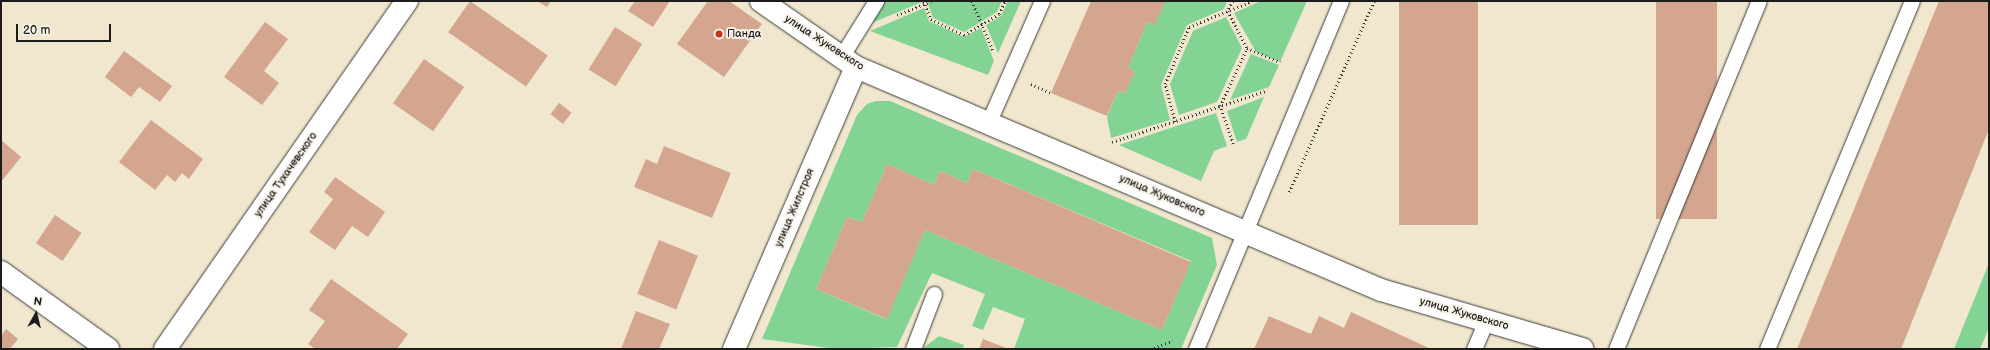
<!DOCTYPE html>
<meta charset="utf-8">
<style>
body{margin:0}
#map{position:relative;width:1990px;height:350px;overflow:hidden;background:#f0e7ce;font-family:"Balsamiq Sans",sans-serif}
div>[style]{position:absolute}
.green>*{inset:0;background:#83d494}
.building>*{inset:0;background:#d5a68f;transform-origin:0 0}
.path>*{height:2.5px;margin-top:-1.25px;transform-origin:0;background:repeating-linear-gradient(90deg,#3c3a37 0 1px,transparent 0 4px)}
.roads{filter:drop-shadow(0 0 1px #3c3a37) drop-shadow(0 0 1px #3c3a37)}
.service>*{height:15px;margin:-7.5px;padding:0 7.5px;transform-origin:7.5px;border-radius:7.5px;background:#fff}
.minor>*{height:22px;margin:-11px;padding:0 11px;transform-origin:11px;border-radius:11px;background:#fff}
.dots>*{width:11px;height:11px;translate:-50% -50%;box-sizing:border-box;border:2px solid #f7f3e8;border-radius:50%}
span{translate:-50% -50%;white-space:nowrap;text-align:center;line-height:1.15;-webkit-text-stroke:4px #f7f3e8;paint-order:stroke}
.poi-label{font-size:11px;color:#1c1c1c}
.left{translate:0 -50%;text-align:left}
.street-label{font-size:11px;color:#1c1c1c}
.frame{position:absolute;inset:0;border:2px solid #1c1c1c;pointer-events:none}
.north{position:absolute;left:16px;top:294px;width:40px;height:40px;-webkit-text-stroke:3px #f7f3e8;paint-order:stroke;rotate:8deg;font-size:11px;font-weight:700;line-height:16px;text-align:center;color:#1c1c1c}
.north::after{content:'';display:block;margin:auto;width:14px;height:18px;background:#1c1c1c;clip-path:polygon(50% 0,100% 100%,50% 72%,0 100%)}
.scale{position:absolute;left:16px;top:24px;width:95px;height:18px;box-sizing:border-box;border:2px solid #1c1c1c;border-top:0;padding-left:5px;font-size:12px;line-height:14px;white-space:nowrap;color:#1c1c1c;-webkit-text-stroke:3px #f7f3e8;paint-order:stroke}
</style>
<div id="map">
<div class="green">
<i style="clip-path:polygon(879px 1px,921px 1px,922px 2px,862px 27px)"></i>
<i style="clip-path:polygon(927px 1px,1002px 1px,997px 12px,964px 32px,933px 18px)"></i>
<i style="clip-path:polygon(1008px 1px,1021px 1px,998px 53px,986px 25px,1001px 16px)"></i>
<i style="clip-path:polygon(1164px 1px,1227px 1px,1224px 9px,1187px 25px,1161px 85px,1170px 120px,1111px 138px,1107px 117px,1118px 91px,1125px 93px,1135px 71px,1128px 68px,1147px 22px,1155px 25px)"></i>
<i style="clip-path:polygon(1261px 1px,1307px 1px,1280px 62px,1256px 52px,1234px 13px)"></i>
<i style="clip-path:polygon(924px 8px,929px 21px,964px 37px,981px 28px,994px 61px,988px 75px,870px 31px)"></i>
<i style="clip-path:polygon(1226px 17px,1242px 48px,1217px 102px,1179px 115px,1170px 84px,1193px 31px)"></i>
<i style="clip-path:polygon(1251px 54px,1279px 65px,1269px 87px,1230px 100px)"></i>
<i style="clip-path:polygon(1264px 97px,1246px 139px,1237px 142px,1227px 111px)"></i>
<i style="clip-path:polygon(evenodd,876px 101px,890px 101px,1212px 238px,1217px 265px,1181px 349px,1014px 349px,1025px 319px,993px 307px,983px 330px,972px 326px,985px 294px,932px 273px,897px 347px,836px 349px,762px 339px,857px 115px,867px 104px,876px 101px,887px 164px,934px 185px,940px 171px,967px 183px,973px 169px,1191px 261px,1162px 330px,925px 230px,886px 319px,816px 289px,847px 217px,862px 222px,887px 164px)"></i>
<i style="clip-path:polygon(1216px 113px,1227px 146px,1214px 151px,1201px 181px,1119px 145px)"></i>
<i style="clip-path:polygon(1989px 263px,1989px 328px,1980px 349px,1954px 349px)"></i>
<i style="clip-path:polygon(939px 336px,964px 345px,963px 349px,922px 349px)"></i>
</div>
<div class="building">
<i style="left:470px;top:1px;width:95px;height:38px;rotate:35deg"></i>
<i style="clip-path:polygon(537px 1px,551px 1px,547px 7px)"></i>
<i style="clip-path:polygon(635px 1px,670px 1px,653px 27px,628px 11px)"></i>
<i style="clip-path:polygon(708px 1px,729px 1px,762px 24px,724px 77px,677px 44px)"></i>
<i style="clip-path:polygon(1091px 1px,1165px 2px,1155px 25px,1147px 22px,1128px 68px,1135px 71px,1125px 93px,1118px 91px,1107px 116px,1051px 93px)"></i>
<i style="left:1399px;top:1px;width:79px;height:224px"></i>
<i style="left:1656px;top:1px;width:61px;height:218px"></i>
<i style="clip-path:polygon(1939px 1px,1989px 1px,1989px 129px,1901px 349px,1797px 349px)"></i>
<i style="clip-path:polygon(265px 22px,288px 39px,264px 71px,279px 83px,262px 105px,224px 77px)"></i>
<i style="left:615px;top:27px;width:32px;height:50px;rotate:32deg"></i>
<i style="clip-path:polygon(124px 51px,172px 86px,160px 102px,139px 87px,131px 97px,105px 77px)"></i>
<i style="left:424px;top:59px;width:49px;height:54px;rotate:35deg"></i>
<i style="left:559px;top:103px;width:16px;height:14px;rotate:38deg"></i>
<i style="clip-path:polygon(151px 120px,203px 159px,189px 179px,182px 173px,175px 182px,167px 175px,155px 190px,119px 162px)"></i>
<i style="clip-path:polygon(1px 140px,21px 157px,1px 182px)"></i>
<i style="clip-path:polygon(664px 146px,731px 173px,712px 218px,634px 187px,646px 159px,657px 164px)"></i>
<i style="clip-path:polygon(887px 164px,934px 185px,940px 171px,967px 183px,973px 169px,1191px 262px,1162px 330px,925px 230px,887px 319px,816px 289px,847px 217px,862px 222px)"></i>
<i style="clip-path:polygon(335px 177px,385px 212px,368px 237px,352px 226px,335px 250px,309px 232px,333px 199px,324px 192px)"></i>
<i style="left:55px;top:215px;width:32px;height:34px;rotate:34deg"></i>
<i style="left:659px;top:240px;width:42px;height:58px;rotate:22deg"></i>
<i style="clip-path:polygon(331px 279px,408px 334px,397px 349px,316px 349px,308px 344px,325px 321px,309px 310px)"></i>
<i style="clip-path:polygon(636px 311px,670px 324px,659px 349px,621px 349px)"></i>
<i style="clip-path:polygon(1351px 312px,1431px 349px,1254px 349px,1269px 316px,1311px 334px,1319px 316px,1344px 328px)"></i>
<i style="clip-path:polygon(6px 329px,18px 339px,10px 349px,1px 349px,1px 336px)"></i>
<i style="clip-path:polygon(983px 339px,1009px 349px,979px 349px)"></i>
</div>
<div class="path">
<i style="left:924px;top:1px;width:19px;rotate:69deg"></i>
<i style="left:931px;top:19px;width:37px;rotate:26deg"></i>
<i style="left:964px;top:35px;width:41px;rotate:-31deg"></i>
<i style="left:999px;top:14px;width:14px;rotate:-65deg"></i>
<i style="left:972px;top:1px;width:53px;rotate:66.8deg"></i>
<i style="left:1233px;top:1px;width:11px;rotate:117deg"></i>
<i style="left:1228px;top:11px;width:42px;rotate:62.8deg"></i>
<i style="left:1247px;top:48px;width:36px;rotate:23deg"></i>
<i style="left:897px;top:15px;width:37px;rotate:-22deg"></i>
<i style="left:1031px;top:84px;width:22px;rotate:24deg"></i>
<i style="left:1175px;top:122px;width:39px;rotate:-105deg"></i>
<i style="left:1165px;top:84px;width:62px;rotate:-67.2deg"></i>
<i style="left:1189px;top:27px;width:68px;rotate:-22.4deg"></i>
<i style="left:1112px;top:142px;width:164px;rotate:-18.4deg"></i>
<i style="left:1233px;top:144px;width:40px;rotate:-108.9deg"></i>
<i style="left:1220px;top:106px;width:64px;rotate:-65deg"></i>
<i style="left:1289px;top:192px;width:209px;rotate:-66deg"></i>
<i style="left:1150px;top:349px;width:24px;rotate:-19deg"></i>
</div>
<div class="roads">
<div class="service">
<i style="left:841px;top:57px;width:66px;rotate:-58deg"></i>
<i style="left:989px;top:121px;width:131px;rotate:-66.2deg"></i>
<i style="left:913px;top:349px;width:59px;rotate:-69.1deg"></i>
<i style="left:1196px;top:349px;width:377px;rotate:-67.4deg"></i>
<i style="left:1474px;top:349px;width:30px;rotate:-67deg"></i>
<i style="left:1616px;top:349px;width:376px;rotate:-67.7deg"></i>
<i style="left:1767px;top:349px;width:377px;rotate:-67.4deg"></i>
</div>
<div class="minor">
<i style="left:761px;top:1px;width:116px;rotate:34.8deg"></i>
<i style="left:856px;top:67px;width:570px;rotate:23.01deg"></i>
<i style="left:1381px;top:290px;width:210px;rotate:16.3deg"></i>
<i style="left:1px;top:272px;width:132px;rotate:35.7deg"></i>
<i style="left:165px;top:349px;width:424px;rotate:-55.2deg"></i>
<i style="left:734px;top:349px;width:307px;rotate:-66.6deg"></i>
</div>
</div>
<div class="dots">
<i style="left:719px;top:34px;background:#c8321e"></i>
</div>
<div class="poi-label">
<span class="left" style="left:727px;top:34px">Панда</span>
</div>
<div class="street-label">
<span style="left:824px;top:43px;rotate:33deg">улица Жуковского</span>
<span style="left:286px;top:175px;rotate:-55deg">улица Тухачевского</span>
<span style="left:1162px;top:196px;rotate:23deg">улица Жуковского</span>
<span style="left:795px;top:208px;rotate:-67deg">улица Жилстроя</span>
<span style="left:1464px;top:314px;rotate:16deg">улица Жуковского</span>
</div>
<div class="frame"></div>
<div class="north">N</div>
<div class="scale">20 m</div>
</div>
